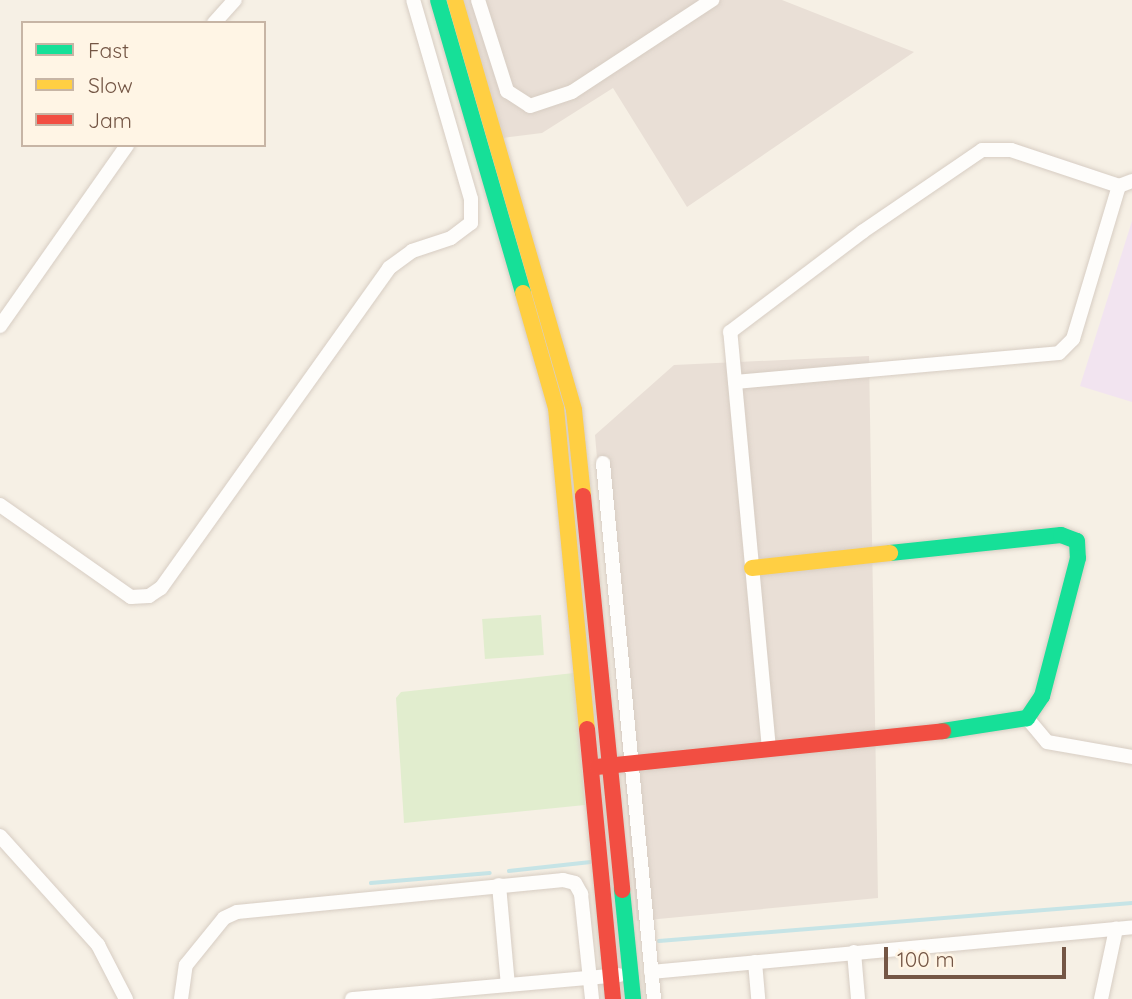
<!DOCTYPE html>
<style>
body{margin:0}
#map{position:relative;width:1132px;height:999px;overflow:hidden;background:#f6f0e5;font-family:Quicksand,sans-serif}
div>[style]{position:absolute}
.industrial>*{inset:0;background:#e9dfd6}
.education>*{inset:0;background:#f2e4f0}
.green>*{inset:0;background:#e1edce;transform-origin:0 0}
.stream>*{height:3.5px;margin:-1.75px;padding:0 1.75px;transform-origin:1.75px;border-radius:1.75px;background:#c6e4e6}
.roads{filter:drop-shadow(0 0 2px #d7cdc3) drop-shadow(0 0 2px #d7cdc3)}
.street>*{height:14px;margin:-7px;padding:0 7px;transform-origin:7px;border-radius:7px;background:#fefdfb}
.fast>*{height:16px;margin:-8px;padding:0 8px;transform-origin:8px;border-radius:8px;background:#16e098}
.slow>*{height:16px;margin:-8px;padding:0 8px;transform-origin:8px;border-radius:8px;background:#ffcf43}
.jam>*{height:16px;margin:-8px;padding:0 8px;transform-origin:8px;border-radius:8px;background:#f24e42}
span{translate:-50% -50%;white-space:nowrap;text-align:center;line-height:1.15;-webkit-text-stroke:7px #fff5e5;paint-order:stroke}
.legend{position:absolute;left:21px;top:21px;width:245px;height:126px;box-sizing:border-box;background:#fff5e5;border:2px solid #c7b5a5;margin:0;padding:9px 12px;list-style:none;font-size:21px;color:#745645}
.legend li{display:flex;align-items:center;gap:14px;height:35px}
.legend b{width:35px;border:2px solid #c7b5a5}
.scale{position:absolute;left:884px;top:947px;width:182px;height:32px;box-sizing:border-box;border:4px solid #745645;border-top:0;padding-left:9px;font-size:21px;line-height:24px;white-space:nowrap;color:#745645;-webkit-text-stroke:5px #fff5e5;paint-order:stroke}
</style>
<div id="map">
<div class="industrial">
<i style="clip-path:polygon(463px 0,782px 0,914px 52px,687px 207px,613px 88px,542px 133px,503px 138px)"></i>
<i style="clip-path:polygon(869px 356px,878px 898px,637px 921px,595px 435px,674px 365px)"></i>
</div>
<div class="education">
<i style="clip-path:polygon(1132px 221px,1132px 402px,1080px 386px)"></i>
</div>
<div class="green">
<i style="left:541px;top:615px;width:40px;height:59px;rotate:86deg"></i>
<i style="clip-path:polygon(574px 673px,585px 805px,404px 823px,396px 698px,401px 692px)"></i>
</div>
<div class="stream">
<i style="left:509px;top:871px;width:82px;rotate:-6.3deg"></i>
<i style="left:371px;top:883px;width:119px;rotate:-4.8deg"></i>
<i style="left:659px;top:941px;width:475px;rotate:-4.6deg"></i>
</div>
<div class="roads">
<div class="street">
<i style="left:478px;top:0;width:96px;rotate:72.3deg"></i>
<i style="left:507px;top:91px;width:27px;rotate:33deg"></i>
<i style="left:530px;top:106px;width:44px;rotate:-18.4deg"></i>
<i style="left:572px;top:92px;width:168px;rotate:-33.3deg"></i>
<i style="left:214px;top:23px;width:31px;rotate:-48deg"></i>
<i style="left:0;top:326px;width:221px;rotate:-54.9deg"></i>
<i style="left:735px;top:382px;width:325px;rotate:-5.1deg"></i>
<i style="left:1059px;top:353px;width:20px;rotate:-45deg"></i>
<i style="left:1073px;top:339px;width:160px;rotate:-73.3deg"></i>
<i style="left:1119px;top:186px;width:14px;rotate:-21deg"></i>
<i style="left:603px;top:463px;width:538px;rotate:84.56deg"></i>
<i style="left:0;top:505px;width:160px;rotate:35.1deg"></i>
<i style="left:131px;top:597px;width:18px;rotate:-3deg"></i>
<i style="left:149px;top:596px;width:14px;rotate:-34deg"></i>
<i style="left:161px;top:588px;width:393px;rotate:-54.5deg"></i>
<i style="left:389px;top:268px;width:29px;rotate:-36deg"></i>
<i style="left:412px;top:251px;width:41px;rotate:-18.4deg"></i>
<i style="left:451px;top:238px;width:25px;rotate:-37deg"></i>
<i style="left:471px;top:223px;width:24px;rotate:-90deg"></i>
<i style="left:471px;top:199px;width:207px;rotate:-106.2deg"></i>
<i style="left:1027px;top:718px;width:31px;rotate:50deg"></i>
<i style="left:1047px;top:742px;width:86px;rotate:10deg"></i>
<i style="left:769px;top:749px;width:419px;rotate:-95.3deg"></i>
<i style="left:730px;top:332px;width:166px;rotate:-37.1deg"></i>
<i style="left:862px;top:232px;width:145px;rotate:-34.3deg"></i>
<i style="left:982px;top:150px;width:29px"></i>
<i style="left:1011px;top:150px;width:114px;rotate:18.4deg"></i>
<i style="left:0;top:836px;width:147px;rotate:48deg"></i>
<i style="left:98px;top:945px;width:61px;rotate:62.6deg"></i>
<i style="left:499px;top:885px;width:100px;rotate:84.9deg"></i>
<i style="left:854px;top:952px;width:47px;rotate:85.1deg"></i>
<i style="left:755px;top:962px;width:37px;rotate:85deg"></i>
<i style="left:651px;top:972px;width:483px;rotate:-5.3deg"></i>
<i style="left:181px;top:999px;width:34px;rotate:-82deg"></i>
<i style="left:186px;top:965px;width:60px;rotate:-51deg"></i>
<i style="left:224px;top:918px;width:14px;rotate:-25deg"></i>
<i style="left:237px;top:912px;width:328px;rotate:-5.6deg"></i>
<i style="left:563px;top:880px;width:12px;rotate:14deg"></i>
<i style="left:575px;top:883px;width:13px;rotate:61deg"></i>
<i style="left:581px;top:894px;width:106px;rotate:84deg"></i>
<i style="left:352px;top:999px;width:268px;rotate:-5.1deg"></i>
<i style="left:1101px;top:999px;width:72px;rotate:-77.9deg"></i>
</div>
<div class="fast">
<i style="left:438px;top:0;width:305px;rotate:73.8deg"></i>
<i style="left:890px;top:553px;width:172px;rotate:-6deg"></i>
<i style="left:1061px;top:535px;width:17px;rotate:21deg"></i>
<i style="left:1077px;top:541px;width:17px;rotate:87deg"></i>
<i style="left:1078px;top:558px;width:143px;rotate:104.6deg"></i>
<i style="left:1042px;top:696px;width:27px;rotate:124deg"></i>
<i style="left:1027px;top:718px;width:85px;rotate:171.2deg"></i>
<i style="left:622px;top:890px;width:110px;rotate:84.2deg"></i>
</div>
<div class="slow">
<i style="left:455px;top:0;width:427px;rotate:73.8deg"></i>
<i style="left:574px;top:410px;width:86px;rotate:84deg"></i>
<i style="left:523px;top:293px;width:120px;rotate:74deg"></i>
<i style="left:556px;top:408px;width:322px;rotate:84.5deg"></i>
<i style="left:752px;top:568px;width:139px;rotate:-6.2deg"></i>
</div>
<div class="jam">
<i style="left:583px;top:496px;width:396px;rotate:84.3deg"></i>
<i style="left:587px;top:729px;width:271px;rotate:84.5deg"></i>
<i style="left:597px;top:767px;width:348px;rotate:-5.9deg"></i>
</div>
</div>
<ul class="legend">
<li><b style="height:9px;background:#16e098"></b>Fast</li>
<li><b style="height:9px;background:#ffcf43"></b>Slow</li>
<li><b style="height:9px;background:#f24e42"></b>Jam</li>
</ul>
<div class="scale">100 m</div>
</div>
